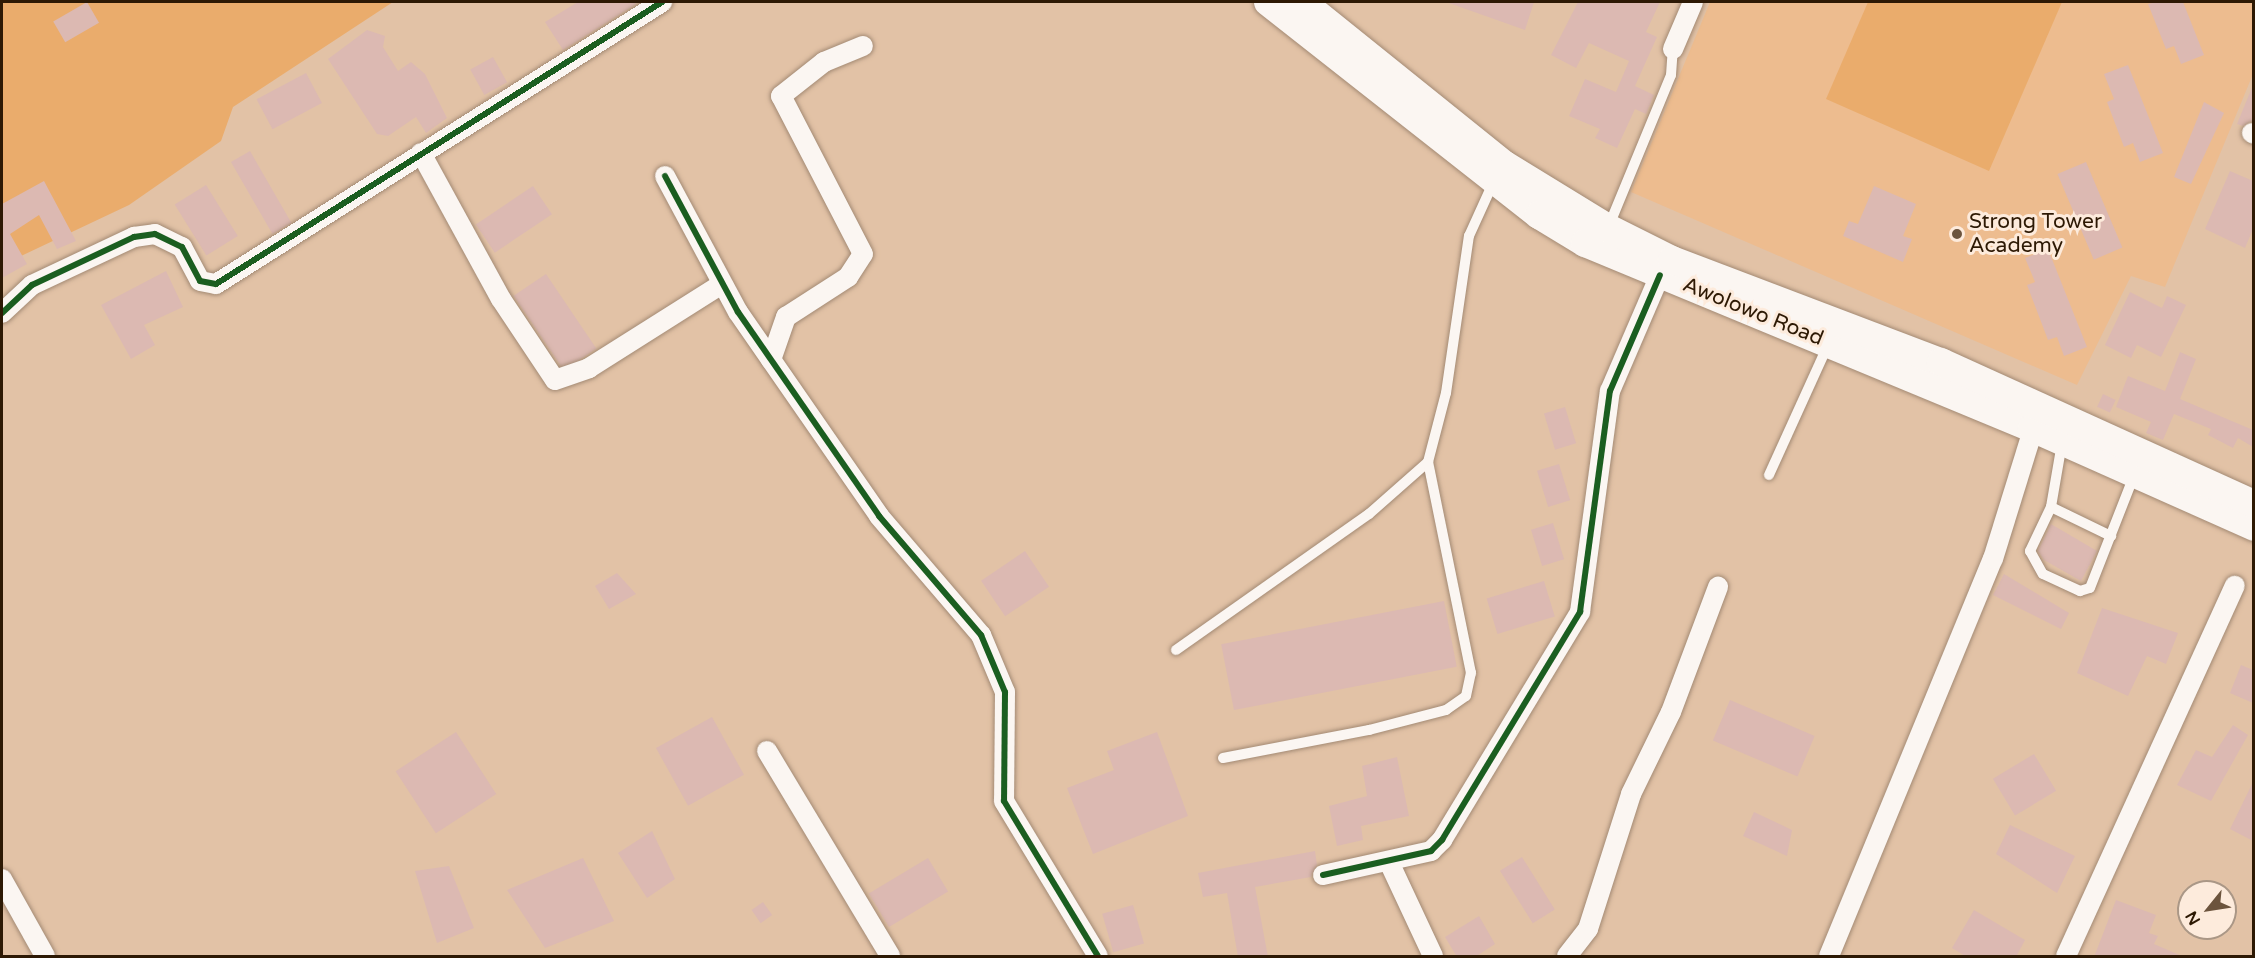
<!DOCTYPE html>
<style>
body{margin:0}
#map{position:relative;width:2255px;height:958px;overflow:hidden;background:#e2c2a6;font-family:"Varela Round",sans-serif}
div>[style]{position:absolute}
.built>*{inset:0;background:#edbc8f}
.green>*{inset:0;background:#eaac6c}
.building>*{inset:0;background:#dcb9b2;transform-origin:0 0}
.roads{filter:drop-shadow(0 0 2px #a38a74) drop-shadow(0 0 2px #a38a74)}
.service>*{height:10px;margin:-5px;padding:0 5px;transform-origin:5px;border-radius:5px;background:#fbf6f2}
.minor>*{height:20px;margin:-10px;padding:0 10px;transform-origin:10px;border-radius:10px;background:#fbf6f2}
.secondary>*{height:28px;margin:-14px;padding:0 14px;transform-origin:14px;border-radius:14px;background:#fbf6f2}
.cycleway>*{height:6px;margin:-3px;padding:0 3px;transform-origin:3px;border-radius:3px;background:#1b5e20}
.dots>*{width:16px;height:16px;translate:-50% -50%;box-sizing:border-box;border:3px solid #fdebdc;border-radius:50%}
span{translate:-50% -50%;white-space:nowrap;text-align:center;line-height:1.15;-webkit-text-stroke:6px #fdebdc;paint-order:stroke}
.poi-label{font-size:21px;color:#2d1904}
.left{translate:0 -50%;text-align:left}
.street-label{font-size:21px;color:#2d1904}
.frame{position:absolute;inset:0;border:3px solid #2d1904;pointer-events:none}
.north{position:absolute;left:2177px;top:880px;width:60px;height:60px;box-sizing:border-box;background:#fdebdc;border:2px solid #aa9786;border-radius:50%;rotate:240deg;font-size:16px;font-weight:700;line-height:24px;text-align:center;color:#2d1904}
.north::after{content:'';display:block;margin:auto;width:21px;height:27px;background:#6c543d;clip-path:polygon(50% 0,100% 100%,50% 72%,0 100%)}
</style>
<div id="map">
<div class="built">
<i style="clip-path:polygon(1710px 2px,2253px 2px,2253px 74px,2165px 287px,2131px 276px,2077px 385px,1631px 192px)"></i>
</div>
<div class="green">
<i style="clip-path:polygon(2px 2px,393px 2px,233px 107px,221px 141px,129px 205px,2px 265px)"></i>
<i style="clip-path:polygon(1868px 2px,2062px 2px,1989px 171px,1826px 99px)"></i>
</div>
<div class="building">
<i style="left:87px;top:2px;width:24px;height:39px;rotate:60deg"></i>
<i style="clip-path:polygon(578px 2px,634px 2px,636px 4px,563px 50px,545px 22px)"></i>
<i style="clip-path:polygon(1446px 2px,1534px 2px,1525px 30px)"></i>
<i style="clip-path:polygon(1578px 2px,1660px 2px,1646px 32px,1657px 37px,1635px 86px,1654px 95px,1646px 114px,1635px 109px,1617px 148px,1595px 138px,1600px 129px,1569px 116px,1585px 79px,1616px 92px,1629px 61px,1589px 43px,1576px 68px,1551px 55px)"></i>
<i style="clip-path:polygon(2156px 2px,2183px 2px,2204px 55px,2181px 64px,2174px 46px,2166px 49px,2148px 4px)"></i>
<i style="clip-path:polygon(367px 30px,385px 36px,383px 47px,398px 71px,411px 62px,425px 74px,447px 118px,426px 133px,416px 117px,388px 136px,377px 134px,328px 59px)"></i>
<i style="left:493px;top:57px;width:29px;height:26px;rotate:61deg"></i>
<i style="clip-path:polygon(2128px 65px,2163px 153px,2140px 162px,2133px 143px,2124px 147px,2107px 102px,2114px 99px,2104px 74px)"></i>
<i style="left:306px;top:73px;width:34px;height:56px;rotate:62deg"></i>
<i style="clip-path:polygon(2253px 85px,2253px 120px,2243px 126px,2237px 124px)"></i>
<i style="clip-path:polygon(2204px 102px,2224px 113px,2191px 184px,2174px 177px)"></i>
<i style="left:250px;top:151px;width:83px;height:22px;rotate:60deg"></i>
<i style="left:2086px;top:162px;width:93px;height:31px;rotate:67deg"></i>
<i style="clip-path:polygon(2230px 171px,2253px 181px,2253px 229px,2245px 248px,2205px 229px)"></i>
<i style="clip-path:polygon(44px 181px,76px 241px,57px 249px,39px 215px,10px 234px,27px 264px,2px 278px,2px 204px)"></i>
<i style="left:206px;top:185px;width:60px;height:37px;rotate:58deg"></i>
<i style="left:533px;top:186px;width:34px;height:69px;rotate:56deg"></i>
<i style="clip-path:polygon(1874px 186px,1916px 204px,1903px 236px,1912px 239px,1903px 262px,1843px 236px,1849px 221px,1858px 224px)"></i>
<i style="clip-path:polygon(2048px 249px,2087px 347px,2064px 356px,2057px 337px,2048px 340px,2027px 285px,2035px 282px,2025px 258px)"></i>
<i style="clip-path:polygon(166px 271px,183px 307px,144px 325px,155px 345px,131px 359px,101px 305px)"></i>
<i style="left:546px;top:274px;width:90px;height:39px;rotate:56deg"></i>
<i style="clip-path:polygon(2130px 292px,2162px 308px,2167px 296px,2186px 305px,2161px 357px,2137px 345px,2131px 358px,2105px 345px)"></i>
<i style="clip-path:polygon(2180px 352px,2196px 359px,2180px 399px,2253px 430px,2253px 447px,2238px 438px,2233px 448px,2208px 435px,2211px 429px,2174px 414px,2163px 440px,2146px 433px,2151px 422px,2116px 407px,2128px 376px,2165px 391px)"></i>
<i style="left:2103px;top:394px;width:14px;height:14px;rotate:25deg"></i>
<i style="left:1565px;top:407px;width:38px;height:22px;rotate:73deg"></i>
<i style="left:1559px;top:464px;width:38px;height:23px;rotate:73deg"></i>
<i style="left:1553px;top:523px;width:38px;height:23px;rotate:73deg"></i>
<i style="clip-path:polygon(2051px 524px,2097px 551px,2081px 581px,2044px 560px,2038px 551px)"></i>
<i style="left:1025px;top:551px;width:43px;height:53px;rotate:56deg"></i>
<i style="clip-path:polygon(617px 573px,636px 594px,609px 609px,595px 586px)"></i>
<i style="clip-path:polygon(2004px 574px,2069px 613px,2061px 629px,1993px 595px)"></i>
<i style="left:1544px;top:581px;width:37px;height:60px;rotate:73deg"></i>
<i style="left:1444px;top:601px;width:67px;height:227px;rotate:79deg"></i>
<i style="clip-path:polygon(2102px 608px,2178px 633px,2166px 664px,2147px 656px,2128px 696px,2077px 673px)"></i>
<i style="clip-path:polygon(2241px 665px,2253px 670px,2253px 703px,2230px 693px)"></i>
<i style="left:1730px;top:700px;width:92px;height:44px;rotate:23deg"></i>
<i style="left:712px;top:717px;width:66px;height:64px;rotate:61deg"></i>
<i style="clip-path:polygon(2233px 725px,2248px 735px,2211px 801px,2177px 785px,2196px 750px,2212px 757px)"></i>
<i style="left:456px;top:732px;width:74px;height:72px;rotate:57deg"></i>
<i style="clip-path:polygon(1157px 732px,1188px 816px,1093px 854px,1067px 788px,1114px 770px,1107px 751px)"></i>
<i style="left:2034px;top:754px;width:43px;height:48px;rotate:59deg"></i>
<i style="clip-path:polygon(1397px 757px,1409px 816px,1361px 826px,1363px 840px,1337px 846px,1329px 806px,1367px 796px,1362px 766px)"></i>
<i style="clip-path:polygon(2253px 782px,2253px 841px,2230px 829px)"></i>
<i style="clip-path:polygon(1754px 812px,1792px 830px,1787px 856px,1743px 836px)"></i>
<i style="clip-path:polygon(2010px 825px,2075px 856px,2057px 893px,1996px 854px)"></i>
<i style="clip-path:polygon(652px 831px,675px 879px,647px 898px,618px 853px)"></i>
<i style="clip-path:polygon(1315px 851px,1317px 865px,1311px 877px,1255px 887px,1268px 957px,1238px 957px,1227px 893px,1203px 897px,1198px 873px)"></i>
<i style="left:1522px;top:857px;width:62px;height:26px;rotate:58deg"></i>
<i style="clip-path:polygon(583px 858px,614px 921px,545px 948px,507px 890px)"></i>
<i style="left:928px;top:858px;width:39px;height:69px;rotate:59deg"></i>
<i style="clip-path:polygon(449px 866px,474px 928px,437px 943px,415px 871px)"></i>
<i style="clip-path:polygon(2116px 900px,2156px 915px,2149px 933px,2158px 936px,2154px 944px,2184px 957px,2094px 957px)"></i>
<i style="left:763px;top:902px;width:16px;height:14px;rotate:55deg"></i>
<i style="left:1133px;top:905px;width:40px;height:32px;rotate:74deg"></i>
<i style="clip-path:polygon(1974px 910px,2025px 940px,2016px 957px,1967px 957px,1952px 948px)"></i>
<i style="clip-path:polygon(1479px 916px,1495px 944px,1475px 957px,1457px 957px,1445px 937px)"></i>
</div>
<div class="roads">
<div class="service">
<i style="left:1608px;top:228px;width:165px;rotate:-67.6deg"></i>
<i style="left:1671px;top:75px;width:26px;rotate:-86deg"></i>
<i style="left:2062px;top:443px;width:65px;rotate:99.8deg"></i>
<i style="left:2051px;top:507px;width:49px;rotate:115.5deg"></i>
<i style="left:2030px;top:551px;width:26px;rotate:61deg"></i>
<i style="left:2043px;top:574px;width:41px;rotate:24.7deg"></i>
<i style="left:2080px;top:591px;width:10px;rotate:-17deg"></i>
<i style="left:2090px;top:588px;width:120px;rotate:-68.6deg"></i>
<i style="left:1769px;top:475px;width:143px;rotate:-65.6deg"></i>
<i style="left:2051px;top:507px;width:67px;rotate:25.8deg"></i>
<i style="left:1176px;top:650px;width:236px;rotate:-35.2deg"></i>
<i style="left:1369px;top:514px;width:79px;rotate:-41.4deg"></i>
<i style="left:1428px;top:462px;width:71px;rotate:-75.4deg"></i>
<i style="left:1446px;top:393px;width:159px;rotate:-81.7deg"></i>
<i style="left:1469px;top:236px;width:60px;rotate:-65.6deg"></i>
<i style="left:1223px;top:758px;width:149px;rotate:-10.9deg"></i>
<i style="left:1369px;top:730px;width:80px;rotate:-14.6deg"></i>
<i style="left:1446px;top:710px;width:24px;rotate:-35deg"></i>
<i style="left:1466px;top:696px;width:24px;rotate:-78deg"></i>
<i style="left:1471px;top:673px;width:215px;rotate:-101.5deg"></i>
</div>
<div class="minor">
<i style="left:1673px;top:49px;width:51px;rotate:-66.9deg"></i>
<i style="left:2252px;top:133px;width:2px;rotate:27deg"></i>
<i style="left:421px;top:153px;width:166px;rotate:61.3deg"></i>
<i style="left:501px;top:299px;width:97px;rotate:56.3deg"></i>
<i style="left:555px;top:380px;width:36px;rotate:-19deg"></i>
<i style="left:589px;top:368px;width:157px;rotate:-32.3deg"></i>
<i style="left:665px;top:176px;width:154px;rotate:61.8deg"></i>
<i style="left:738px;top:312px;width:248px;rotate:55.3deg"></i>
<i style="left:879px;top:516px;width:157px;rotate:49.4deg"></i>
<i style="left:981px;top:635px;width:62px;rotate:67.2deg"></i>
<i style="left:1005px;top:692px;width:109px;rotate:90.5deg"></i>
<i style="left:1004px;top:801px;width:181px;rotate:58.8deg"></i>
<i style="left:2px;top:313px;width:41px;rotate:-43deg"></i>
<i style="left:32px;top:285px;width:113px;rotate:-25.2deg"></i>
<i style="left:134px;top:237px;width:21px;rotate:-8deg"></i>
<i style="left:155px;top:234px;width:30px;rotate:26deg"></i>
<i style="left:182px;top:247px;width:38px;rotate:62deg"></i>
<i style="left:200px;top:281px;width:16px;rotate:11deg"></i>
<i style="left:216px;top:284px;width:528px;rotate:-32.3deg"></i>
<i style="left:771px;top:360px;width:46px;rotate:-70.8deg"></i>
<i style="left:786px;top:317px;width:74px;rotate:-32.8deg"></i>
<i style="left:848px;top:277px;width:27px;rotate:-57deg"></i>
<i style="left:863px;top:254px;width:178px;rotate:-117.4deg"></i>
<i style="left:781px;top:96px;width:55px;rotate:-38.3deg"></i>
<i style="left:824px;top:62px;width:42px;rotate:-22.3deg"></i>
<i style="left:767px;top:751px;width:239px;rotate:59deg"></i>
<i style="left:1389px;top:862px;width:104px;rotate:64.9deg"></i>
<i style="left:1323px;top:875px;width:111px;rotate:-12.5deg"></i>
<i style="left:1431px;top:851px;width:16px;rotate:-45deg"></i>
<i style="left:1442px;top:840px;width:267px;rotate:-58.8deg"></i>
<i style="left:1580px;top:612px;width:223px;rotate:-82.3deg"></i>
<i style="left:1610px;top:391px;width:126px;rotate:-66.7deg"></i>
<i style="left:2px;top:879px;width:88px;rotate:60.8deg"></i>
<i style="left:1567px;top:956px;width:34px;rotate:-52deg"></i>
<i style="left:1588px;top:929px;width:142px;rotate:-72.3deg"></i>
<i style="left:1631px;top:794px;width:91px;rotate:-64deg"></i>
<i style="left:1671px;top:712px;width:134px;rotate:-69.4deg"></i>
<i style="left:1829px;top:956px;width:430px;rotate:-67.6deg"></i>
<i style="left:1993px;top:559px;width:149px;rotate:-72.8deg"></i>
<i style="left:2066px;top:956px;width:407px;rotate:-65.5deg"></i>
</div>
<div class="secondary">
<i style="left:1268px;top:2px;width:345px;rotate:38.2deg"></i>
<i style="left:1539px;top:215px;width:54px;rotate:31.3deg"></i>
<i style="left:1585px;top:243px;width:484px;rotate:22.5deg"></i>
<i style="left:2032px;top:428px;width:243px;rotate:24deg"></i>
<i style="left:1302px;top:2px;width:260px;rotate:38.8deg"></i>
<i style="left:1505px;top:165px;width:121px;rotate:31.5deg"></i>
<i style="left:1608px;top:228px;width:72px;rotate:26.6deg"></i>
<i style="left:1672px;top:260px;width:288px;rotate:20.8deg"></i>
<i style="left:1941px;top:362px;width:344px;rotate:24.4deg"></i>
</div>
</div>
<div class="cycleway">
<i style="left:665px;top:176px;width:154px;rotate:61.8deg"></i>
<i style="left:738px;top:312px;width:248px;rotate:55.3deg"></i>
<i style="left:879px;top:516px;width:157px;rotate:49.4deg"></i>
<i style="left:981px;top:635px;width:62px;rotate:67.2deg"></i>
<i style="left:1005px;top:692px;width:109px;rotate:90.5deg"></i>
<i style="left:1004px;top:801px;width:181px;rotate:58.8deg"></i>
<i style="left:2px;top:313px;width:41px;rotate:-43deg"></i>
<i style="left:32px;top:285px;width:113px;rotate:-25.2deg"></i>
<i style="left:134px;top:237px;width:21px;rotate:-8deg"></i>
<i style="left:155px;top:234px;width:30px;rotate:26deg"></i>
<i style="left:182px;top:247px;width:38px;rotate:62deg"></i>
<i style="left:200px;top:281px;width:16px;rotate:11deg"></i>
<i style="left:216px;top:284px;width:528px;rotate:-32.3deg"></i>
<i style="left:1323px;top:875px;width:111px;rotate:-12.5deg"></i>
<i style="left:1431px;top:851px;width:16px;rotate:-45deg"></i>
<i style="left:1442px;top:840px;width:267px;rotate:-58.8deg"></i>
<i style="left:1580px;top:612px;width:223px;rotate:-82.3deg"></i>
<i style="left:1610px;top:391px;width:126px;rotate:-66.7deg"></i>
</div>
<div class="dots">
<i style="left:1957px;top:234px;background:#6c543d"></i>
</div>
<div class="poi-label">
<span class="left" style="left:1969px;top:234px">Strong Tower<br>Academy</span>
</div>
<div class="street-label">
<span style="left:1753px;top:312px;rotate:22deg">Awolowo Road</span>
</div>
<div class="frame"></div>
<div class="north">N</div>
</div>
